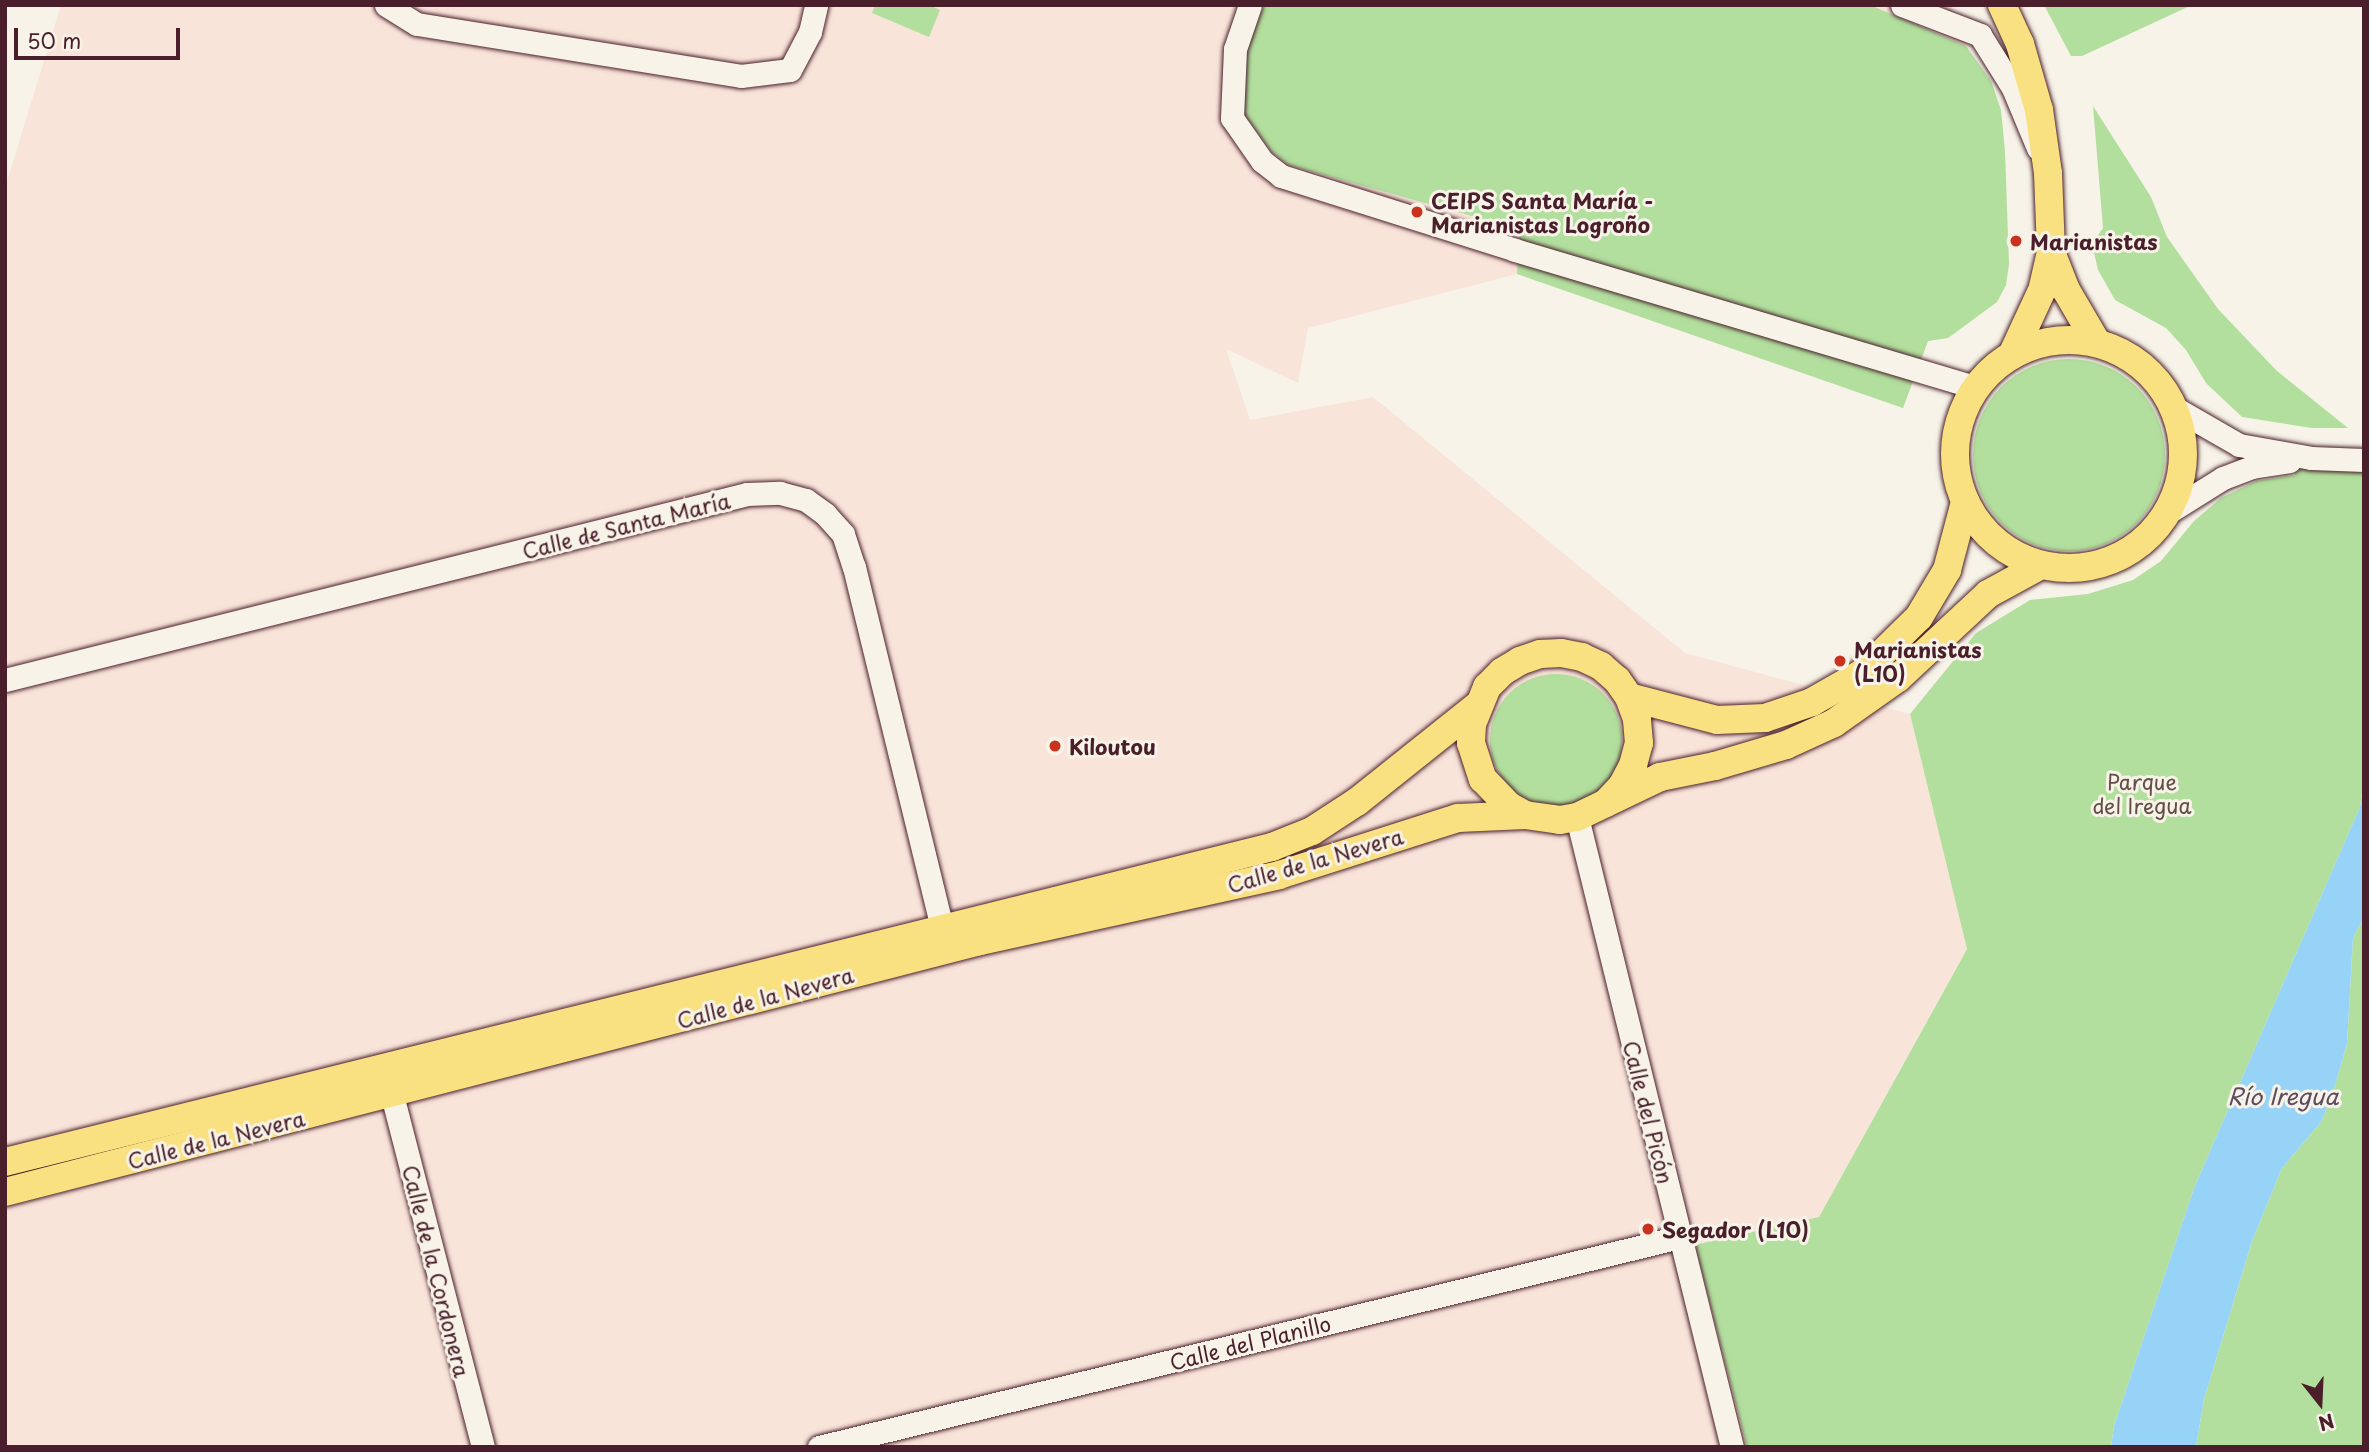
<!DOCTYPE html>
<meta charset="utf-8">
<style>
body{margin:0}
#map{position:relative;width:2369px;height:1452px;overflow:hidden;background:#f7f3e8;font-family:"Playpen Sans",sans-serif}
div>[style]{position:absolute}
.built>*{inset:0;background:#f9e4da}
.green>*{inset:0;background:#b2df9e}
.round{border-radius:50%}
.water>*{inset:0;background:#97d3f7}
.roads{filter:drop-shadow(0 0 2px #4a1f2b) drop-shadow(0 0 2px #4a1f2b)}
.minor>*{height:23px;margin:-11.5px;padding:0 11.5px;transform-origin:11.5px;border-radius:11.5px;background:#f7f3e8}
.major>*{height:28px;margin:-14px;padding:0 14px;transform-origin:14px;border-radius:14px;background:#f9e181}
.major>.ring{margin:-14px;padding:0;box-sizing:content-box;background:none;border:28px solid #f9e181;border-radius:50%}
.dots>*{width:19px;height:19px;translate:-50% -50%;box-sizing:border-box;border:4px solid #f7f3e8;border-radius:50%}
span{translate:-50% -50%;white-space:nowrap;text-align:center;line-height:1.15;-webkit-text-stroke:6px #f7f3e8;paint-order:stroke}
.poi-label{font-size:21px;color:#4a1f2b;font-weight:700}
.left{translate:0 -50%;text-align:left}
.street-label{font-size:21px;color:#4a1f2b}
.park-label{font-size:21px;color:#644f48}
.water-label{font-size:23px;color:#5d4c5e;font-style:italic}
.frame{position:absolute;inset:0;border:7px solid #4a1f2b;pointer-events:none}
.north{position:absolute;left:2285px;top:1368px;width:70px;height:70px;-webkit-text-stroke:5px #f7f3e8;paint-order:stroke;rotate:162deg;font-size:19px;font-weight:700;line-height:28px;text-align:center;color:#4a1f2b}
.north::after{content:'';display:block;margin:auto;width:24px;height:32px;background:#4a1f2b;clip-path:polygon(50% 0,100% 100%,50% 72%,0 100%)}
.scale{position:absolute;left:14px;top:28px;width:166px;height:32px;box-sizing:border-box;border:4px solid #4a1f2b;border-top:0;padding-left:9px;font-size:21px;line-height:24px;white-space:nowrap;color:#4a1f2b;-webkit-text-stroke:5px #f7f3e8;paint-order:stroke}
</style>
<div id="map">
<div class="built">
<i style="clip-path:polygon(61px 5px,1951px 5px,1966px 46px,1991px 81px,2001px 110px,2009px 264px,2006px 285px,1997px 302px,1948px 338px,1928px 341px,1903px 408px,1517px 274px,1308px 328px,1298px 383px,1226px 349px,1250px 420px,1373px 397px,1685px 653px,1910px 714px,1967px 948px,1750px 1342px,1775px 1447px,5px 1447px,5px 188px)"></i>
</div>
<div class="green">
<i style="clip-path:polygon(875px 5px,929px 5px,940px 10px,929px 37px,872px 13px)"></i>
<i style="clip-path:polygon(1264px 5px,1870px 5px,1966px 46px,1991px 81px,2001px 110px,2005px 151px,2009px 264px,2006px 285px,1997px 302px,1948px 338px,1928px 341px,1903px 408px,1517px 274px,1519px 229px,1288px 165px,1271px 151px,1246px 117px,1238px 90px,1240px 67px)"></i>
<i style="clip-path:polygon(2044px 5px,2192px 5px,2082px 56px,2071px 56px)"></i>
<i style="clip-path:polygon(2093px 106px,2151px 197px,2167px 237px,2218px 309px,2277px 371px,2348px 428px,2312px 428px,2242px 417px,2206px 383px,2186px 350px,2166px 328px,2115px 300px,2098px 270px,2092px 244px,2103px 228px)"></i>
<i class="round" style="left:1973px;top:359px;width:192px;height:192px"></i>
<i style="clip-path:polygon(2294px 449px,2364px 453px,2364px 778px,2360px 807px,2194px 1188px,2114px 1426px,2111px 1447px,1747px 1447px,1695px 1245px,1819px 1217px,1967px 949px,1910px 714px,1976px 633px,2030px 600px,2088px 594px,2133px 580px,2161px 561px,2194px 521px,2221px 498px,2256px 481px,2295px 475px)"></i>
<i class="round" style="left:1490px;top:674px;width:132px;height:132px"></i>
<i style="clip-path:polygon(2364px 917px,2364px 1447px,2196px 1447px,2204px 1399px,2252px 1241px,2282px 1168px,2321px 1122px,2332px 1095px,2347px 1044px,2353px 938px)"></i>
</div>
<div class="water">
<i style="clip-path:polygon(2364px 778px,2364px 917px,2353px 938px,2347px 1044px,2332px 1095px,2321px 1122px,2282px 1168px,2252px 1241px,2204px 1399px,2196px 1447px,2111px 1447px,2114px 1426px,2194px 1188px,2360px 807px)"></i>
</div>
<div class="roads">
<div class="minor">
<i style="left:386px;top:5px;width:36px;rotate:32deg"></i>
<i style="left:417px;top:24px;width:328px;rotate:9.1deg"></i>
<i style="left:741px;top:76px;width:49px;rotate:-7deg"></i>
<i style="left:790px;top:70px;width:43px;rotate:-62.2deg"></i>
<i style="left:810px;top:32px;width:28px;rotate:-77deg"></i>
<i style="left:1250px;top:5px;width:46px;rotate:108.8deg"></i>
<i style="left:1235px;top:49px;width:69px;rotate:92.5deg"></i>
<i style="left:1232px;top:118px;width:52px;rotate:55.1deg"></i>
<i style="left:1262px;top:161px;width:24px;rotate:38deg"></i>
<i style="left:1281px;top:176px;width:245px;rotate:17.5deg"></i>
<i style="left:1515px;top:250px;width:481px;rotate:16.6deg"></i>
<i style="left:1902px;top:5px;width:84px;rotate:21deg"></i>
<i style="left:1980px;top:35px;width:62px;rotate:58.1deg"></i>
<i style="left:2013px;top:88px;width:65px;rotate:67.4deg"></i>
<i style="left:2173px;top:407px;width:76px;rotate:29.9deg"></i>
<i style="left:2239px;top:445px;width:73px;rotate:10.2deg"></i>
<i style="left:2311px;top:458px;width:53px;rotate:2.2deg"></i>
<i style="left:2167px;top:513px;width:66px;rotate:-32deg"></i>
<i style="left:2223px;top:478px;width:31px;rotate:-21deg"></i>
<i style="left:2252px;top:467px;width:38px;rotate:-9deg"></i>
<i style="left:5px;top:680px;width:765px;rotate:-14.07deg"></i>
<i style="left:747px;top:494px;width:33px;rotate:-2deg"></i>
<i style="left:780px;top:493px;width:27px;rotate:15deg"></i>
<i style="left:806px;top:500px;width:24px;rotate:36deg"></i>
<i style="left:825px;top:514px;width:27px;rotate:48deg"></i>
<i style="left:843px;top:534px;width:35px;rotate:72deg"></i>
<i style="left:854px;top:567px;width:371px;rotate:76.3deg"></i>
<i style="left:1577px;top:817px;width:649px;rotate:76.18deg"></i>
<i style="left:392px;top:1095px;width:364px;rotate:75.5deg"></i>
<i style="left:819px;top:1447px;width:886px;rotate:-13.71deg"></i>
</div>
<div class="major">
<i style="left:2002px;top:5px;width:43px;rotate:65.2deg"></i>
<i style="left:2020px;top:44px;width:69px;rotate:73.9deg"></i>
<i style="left:2039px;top:110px;width:64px;rotate:81.9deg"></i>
<i style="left:2048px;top:173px;width:79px;rotate:87.8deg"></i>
<i style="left:2051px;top:252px;width:37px;rotate:103deg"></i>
<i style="left:2043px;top:288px;width:74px;rotate:114.8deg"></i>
<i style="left:2051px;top:252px;width:41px;rotate:68.5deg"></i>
<i style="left:2066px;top:290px;width:61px;rotate:59.7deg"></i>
<i class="ring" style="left:1955px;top:340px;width:200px;height:200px"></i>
<i style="left:1629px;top:697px;width:91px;rotate:14.6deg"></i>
<i style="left:1717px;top:720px;width:48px;rotate:-2.4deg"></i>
<i style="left:1765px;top:718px;width:50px;rotate:-18.8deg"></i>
<i style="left:1812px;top:702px;width:56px;rotate:-29.7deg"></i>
<i style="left:1861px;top:674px;width:81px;rotate:-44.5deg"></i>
<i style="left:1919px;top:617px;width:55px;rotate:-59.2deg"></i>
<i style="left:1947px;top:570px;width:70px;rotate:-75.2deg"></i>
<i style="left:1606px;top:803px;width:23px;rotate:-47deg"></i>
<i style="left:1622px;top:786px;width:24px;rotate:-62deg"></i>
<i style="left:1633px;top:765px;width:23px;rotate:-75deg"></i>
<i style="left:1639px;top:743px;width:24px;rotate:-95deg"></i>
<i style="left:1637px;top:719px;width:23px;rotate:-110deg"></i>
<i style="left:1629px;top:697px;width:21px;rotate:-125deg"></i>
<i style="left:1617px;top:680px;width:21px;rotate:-139deg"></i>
<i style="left:1601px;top:666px;width:21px;rotate:-155deg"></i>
<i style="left:1582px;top:657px;width:21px;rotate:-169deg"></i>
<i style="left:1561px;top:653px;width:21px;rotate:177deg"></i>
<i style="left:1540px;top:654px;width:21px;rotate:161deg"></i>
<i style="left:1520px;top:661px;width:21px;rotate:149deg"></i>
<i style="left:1502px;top:672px;width:21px;rotate:135deg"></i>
<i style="left:1487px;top:687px;width:40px;rotate:112deg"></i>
<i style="left:1472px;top:724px;width:19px;rotate:93deg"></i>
<i style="left:1471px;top:743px;width:38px;rotate:72deg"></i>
<i style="left:1483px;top:779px;width:37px;rotate:46deg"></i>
<i style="left:1509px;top:806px;width:18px;rotate:29deg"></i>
<i style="left:1525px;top:815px;width:35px;rotate:8deg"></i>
<i style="left:1560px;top:820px;width:17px;rotate:-10deg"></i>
<i style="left:1577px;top:817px;width:92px;rotate:-25.7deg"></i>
<i style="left:1660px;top:777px;width:56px;rotate:-11.3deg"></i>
<i style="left:1715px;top:766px;width:74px;rotate:-16.5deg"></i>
<i style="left:1786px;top:745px;width:53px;rotate:-24.6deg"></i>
<i style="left:1834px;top:723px;width:78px;rotate:-35.1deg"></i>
<i style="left:1898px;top:678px;width:123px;rotate:-43deg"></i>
<i style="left:1988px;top:594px;width:60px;rotate:-28.7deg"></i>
<i style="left:5px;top:1162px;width:1306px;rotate:-13.96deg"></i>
<i style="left:1272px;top:847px;width:43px;rotate:-21.8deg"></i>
<i style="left:1312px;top:831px;width:55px;rotate:-33.1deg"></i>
<i style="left:1358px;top:801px;width:152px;rotate:-38.6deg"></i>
<i style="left:5px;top:1192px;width:1007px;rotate:-14.44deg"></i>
<i style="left:980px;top:941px;width:306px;rotate:-12.4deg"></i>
<i style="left:1279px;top:875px;width:188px;rotate:-17.7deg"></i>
<i style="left:1458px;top:818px;width:67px;rotate:-2.6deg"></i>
</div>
</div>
<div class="dots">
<i style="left:1417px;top:212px;background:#c8321e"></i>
<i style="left:2016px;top:241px;background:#c8321e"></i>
<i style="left:1840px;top:661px;background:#c8321e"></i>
<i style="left:1055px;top:746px;background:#c8321e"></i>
<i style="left:1648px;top:1229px;background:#c8321e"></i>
</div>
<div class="poi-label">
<span class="left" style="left:1431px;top:212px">CEIPS Santa María -<br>Marianistas Logroño</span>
<span class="left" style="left:2030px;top:241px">Marianistas</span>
<span class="left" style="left:1854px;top:661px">Marianistas<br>(L10)</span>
<span class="left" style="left:1069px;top:746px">Kiloutou</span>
<span class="left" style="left:1662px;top:1229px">Segador (L10)</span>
</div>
<div class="street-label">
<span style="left:626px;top:525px;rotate:-14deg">Calle de Santa María</span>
<span style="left:1315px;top:860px;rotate:-16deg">Calle de la Nevera</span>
<span style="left:765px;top:997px;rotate:-15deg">Calle de la Nevera</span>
<span style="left:1649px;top:1112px;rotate:76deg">Calle del Picón</span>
<span style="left:216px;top:1139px;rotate:-14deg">Calle de la Nevera</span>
<span style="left:437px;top:1271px;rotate:76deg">Calle de la Cordonera</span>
<span style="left:1250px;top:1342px;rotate:-14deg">Calle del Planillo</span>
</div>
<div class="park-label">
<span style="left:2142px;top:793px">Parque<br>del Iregua</span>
</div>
<div class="water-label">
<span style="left:2283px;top:1096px">Río Iregua</span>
</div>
<div class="frame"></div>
<div class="north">N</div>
<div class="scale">50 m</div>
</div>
